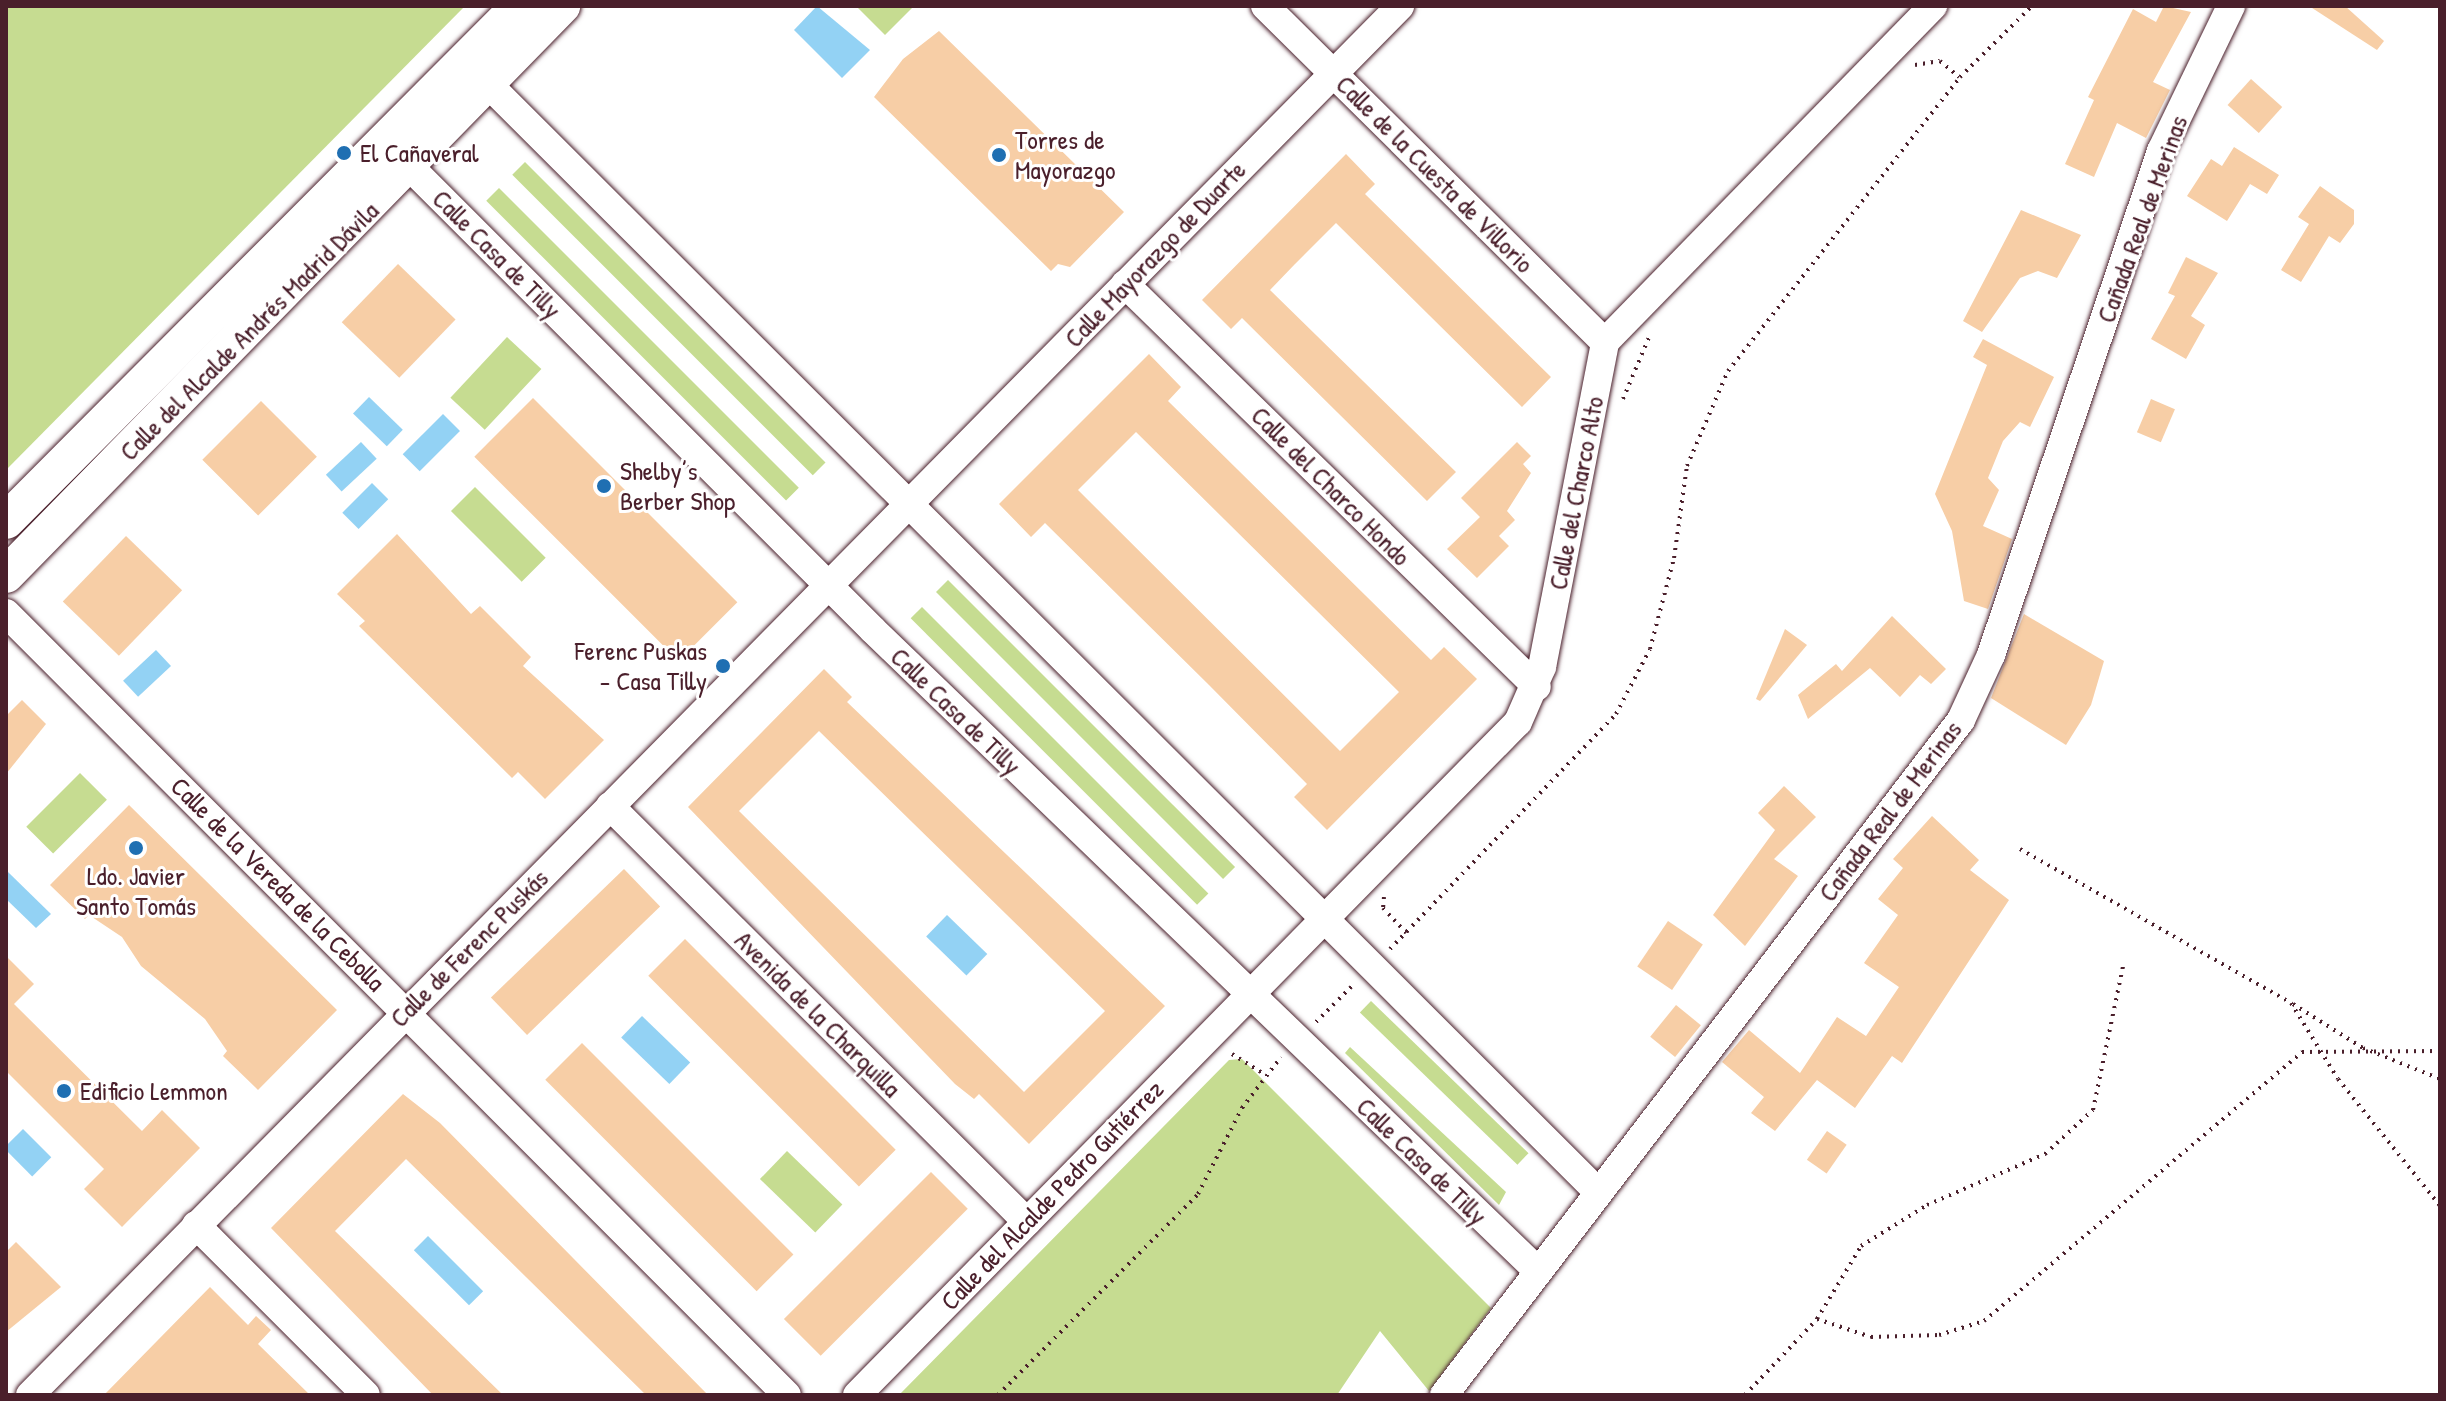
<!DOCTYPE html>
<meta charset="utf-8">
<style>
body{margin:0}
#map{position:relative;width:2446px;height:1401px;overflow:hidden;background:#fff;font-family:"Patrick Hand",sans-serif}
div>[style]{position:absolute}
.green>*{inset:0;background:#c6dc91;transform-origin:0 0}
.water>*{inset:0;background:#93d2f4;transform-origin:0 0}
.building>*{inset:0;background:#f7cea6;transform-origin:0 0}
.path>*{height:4px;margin-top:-2px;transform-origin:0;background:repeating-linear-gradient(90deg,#4a1f2b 0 2px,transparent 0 8px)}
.roads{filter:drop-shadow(0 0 2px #4a1f2b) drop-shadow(0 0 2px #4a1f2b)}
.minor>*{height:28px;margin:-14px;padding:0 14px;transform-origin:14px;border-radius:14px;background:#fff}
.major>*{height:36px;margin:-18px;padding:0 18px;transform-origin:18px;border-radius:18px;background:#fff}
.dots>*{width:22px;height:22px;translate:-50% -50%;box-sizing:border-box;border:4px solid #fff;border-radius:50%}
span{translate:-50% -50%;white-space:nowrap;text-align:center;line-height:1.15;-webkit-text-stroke:6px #fff;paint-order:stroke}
.poi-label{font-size:26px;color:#4a1f2b}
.left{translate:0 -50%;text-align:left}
.right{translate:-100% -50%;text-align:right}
.street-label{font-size:26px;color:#4a1f2b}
.frame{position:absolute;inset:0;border:8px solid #4a1f2b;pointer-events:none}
</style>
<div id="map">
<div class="green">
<i style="clip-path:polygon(6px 6px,465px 6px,6px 470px)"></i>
<i style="clip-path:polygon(856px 6px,911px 6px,913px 7px,885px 35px)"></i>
<i style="left:525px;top:162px;width:425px;height:18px;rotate:45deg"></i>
<i style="left:499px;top:188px;width:424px;height:18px;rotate:45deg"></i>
<i style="left:507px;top:337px;width:47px;height:83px;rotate:43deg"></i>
<i style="left:475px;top:487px;width:100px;height:34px;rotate:45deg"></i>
<i style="left:948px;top:580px;width:406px;height:17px;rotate:45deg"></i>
<i style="left:922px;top:607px;width:405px;height:16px;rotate:45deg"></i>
<i style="left:80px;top:773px;width:38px;height:76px;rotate:45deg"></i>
<i style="left:1371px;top:1001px;width:219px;height:16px;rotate:44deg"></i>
<i style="clip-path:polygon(1350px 1047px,1506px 1192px,1499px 1205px,1345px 1053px)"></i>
<i style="clip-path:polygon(1242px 1059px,1491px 1308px,1429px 1391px,1380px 1331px,1337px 1395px,899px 1395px,1229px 1060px)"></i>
<i style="left:787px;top:1151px;width:77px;height:39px;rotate:44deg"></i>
</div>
<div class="water">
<i style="clip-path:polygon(817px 6px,870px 50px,842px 78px,794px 30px)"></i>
<i style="left:369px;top:397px;width:47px;height:23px;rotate:44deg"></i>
<i style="left:443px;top:414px;width:24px;height:57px;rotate:45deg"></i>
<i style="left:361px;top:442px;width:23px;height:48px;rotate:47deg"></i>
<i style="left:372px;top:483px;width:23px;height:42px;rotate:45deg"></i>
<i style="left:156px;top:650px;width:22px;height:45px;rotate:47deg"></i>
<i style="clip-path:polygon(8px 872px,51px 914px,36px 928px,6px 899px)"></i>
<i style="left:947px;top:915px;width:56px;height:30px;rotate:44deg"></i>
<i style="left:642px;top:1016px;width:67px;height:30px;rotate:44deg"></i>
<i style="left:23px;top:1129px;width:40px;height:27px;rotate:45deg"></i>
<i style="left:428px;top:1236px;width:78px;height:20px;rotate:45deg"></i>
</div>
<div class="building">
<i style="clip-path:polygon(2164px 6px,2191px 12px,2153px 82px,2170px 90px,2146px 138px,2117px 123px,2094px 177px,2065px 164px,2094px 100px,2088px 97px,2133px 9px,2156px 22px)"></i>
<i style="clip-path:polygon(2309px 6px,2345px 6px,2384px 41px,2377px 50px)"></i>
<i style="clip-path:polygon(939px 31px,1124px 212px,1070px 267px,1058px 264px,1051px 271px,874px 97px,903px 59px)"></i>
<i style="left:2251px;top:79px;width:42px;height:35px;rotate:42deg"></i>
<i style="clip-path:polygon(2234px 147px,2279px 175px,2267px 194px,2250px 184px,2227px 221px,2187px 196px,2211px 159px,2222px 166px)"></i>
<i style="clip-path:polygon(1346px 154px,1375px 184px,1365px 194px,1551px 377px,1522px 407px,1336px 223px,1295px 264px,1270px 290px,1456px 472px,1427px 501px,1242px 318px,1231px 329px,1202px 300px)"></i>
<i style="clip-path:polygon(2320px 186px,2354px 210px,2354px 224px,2340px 243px,2329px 236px,2301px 282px,2281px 270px,2309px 224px,2298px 217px)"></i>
<i style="clip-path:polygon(2021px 210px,2081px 235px,2057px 278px,2038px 271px,2020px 278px,1982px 332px,1963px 321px)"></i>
<i style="clip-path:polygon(2186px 257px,2218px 273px,2191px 316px,2205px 325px,2186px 359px,2151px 339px,2175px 296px,2168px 293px)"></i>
<i style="left:398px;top:264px;width:80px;height:81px;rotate:44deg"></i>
<i style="clip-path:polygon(1983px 339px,2054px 377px,2030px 427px,2020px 422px,2003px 441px,1988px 478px,1999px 490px,1983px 526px,2012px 539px,1988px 609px,1964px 601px,1952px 531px,1935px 494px,1987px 365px,1973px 357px)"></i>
<i style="clip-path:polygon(evenodd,1149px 354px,1181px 387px,1168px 401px,1431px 660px,1444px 647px,1477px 679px,1327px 830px,1294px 797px,1307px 784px,1209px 685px,1045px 523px,1031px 537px,999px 504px,1149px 354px,1136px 432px,1399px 692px,1340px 751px,1078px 490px,1136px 432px)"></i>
<i style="left:533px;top:398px;width:289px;height:83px;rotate:45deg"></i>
<i style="left:2151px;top:399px;width:26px;height:36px;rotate:23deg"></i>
<i style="left:261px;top:401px;width:79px;height:83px;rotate:45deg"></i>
<i style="clip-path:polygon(1517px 442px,1531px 456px,1523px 464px,1531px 473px,1507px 511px,1515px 520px,1499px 536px,1509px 546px,1477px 578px,1447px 549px,1480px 517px,1461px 498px)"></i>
<i style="clip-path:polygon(397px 534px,471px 614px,480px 606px,531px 657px,523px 666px,604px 740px,545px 799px,518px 772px,512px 778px,359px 626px,365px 621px,337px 594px)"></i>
<i style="left:126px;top:536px;width:78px;height:91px;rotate:44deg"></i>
<i style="clip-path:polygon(2024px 614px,2104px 661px,2091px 705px,2066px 745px,1991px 698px)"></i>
<i style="clip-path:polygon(1892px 616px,1946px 669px,1931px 684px,1920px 675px,1900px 697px,1870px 668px,1808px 719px,1798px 695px,1836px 664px,1842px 671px)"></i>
<i style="clip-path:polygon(1785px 629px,1807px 645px,1760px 701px,1756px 699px)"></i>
<i style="clip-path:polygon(evenodd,824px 669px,852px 697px,847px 702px,1165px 1006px,1029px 1144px,979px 1094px,974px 1099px,955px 1084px,688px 807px,824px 669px,819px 731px,1105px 1011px,1024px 1092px,739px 811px,819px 731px)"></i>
<i style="clip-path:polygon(22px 700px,46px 724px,6px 774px,6px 716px)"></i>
<i style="clip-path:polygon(1784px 786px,1816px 817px,1774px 859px,1798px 876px,1745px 946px,1713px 915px,1775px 830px,1758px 813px)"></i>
<i style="clip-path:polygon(129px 805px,337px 1010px,258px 1090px,223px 1056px,227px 1051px,205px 1019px,141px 966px,122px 937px,89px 915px,85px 919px,50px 885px)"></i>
<i style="clip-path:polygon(1932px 816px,1979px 860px,1970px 870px,2009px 900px,1902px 1063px,1892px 1056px,1855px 1108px,1817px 1080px,1775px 1131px,1751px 1113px,1764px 1097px,1722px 1062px,1749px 1030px,1800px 1073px,1837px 1017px,1866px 1036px,1899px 987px,1864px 963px,1898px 915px,1878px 899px,1903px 868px,1893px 859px)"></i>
<i style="left:624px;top:869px;width:52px;height:185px;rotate:46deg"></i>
<i style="left:1668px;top:921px;width:42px;height:55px;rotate:34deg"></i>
<i style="left:685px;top:939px;width:298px;height:52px;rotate:45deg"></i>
<i style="clip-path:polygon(6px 956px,34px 984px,14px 1004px,142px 1131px,162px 1110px,200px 1148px,122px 1227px,84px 1189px,104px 1169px,6px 1071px)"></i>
<i style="left:1676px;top:1005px;width:32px;height:41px;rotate:39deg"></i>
<i style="left:582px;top:1043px;width:299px;height:52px;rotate:45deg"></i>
<i style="clip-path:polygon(403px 1094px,440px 1123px,708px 1395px,646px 1395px,406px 1159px,335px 1231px,503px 1395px,433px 1395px,271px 1228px)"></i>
<i style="left:1827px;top:1131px;width:24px;height:35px;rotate:35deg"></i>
<i style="left:931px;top:1172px;width:52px;height:208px;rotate:45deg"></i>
<i style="clip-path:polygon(16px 1242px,61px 1287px,6px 1332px,6px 1252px)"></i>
<i style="clip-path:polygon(210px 1287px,248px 1325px,256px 1316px,271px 1330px,258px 1344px,310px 1395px,104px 1395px)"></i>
</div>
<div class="path">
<i style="left:1915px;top:65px;width:25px;rotate:-9deg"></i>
<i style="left:1940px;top:61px;width:25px;rotate:40deg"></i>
<i style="left:1623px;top:399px;width:67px;rotate:-67.2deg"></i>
<i style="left:2020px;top:849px;width:312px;rotate:29.6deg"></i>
<i style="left:2291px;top:1003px;width:89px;rotate:58.3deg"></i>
<i style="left:2338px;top:1079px;width:163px;rotate:51.2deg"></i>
<i style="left:1384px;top:897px;width:11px;rotate:95deg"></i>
<i style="left:1383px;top:908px;width:34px;rotate:47deg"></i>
<i style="left:1390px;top:949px;width:326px;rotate:-46.1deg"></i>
<i style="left:1616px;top:714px;width:73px;rotate:-62.4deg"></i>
<i style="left:1650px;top:649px;width:94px;rotate:-75.2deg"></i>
<i style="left:1674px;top:558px;width:93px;rotate:-82deg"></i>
<i style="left:1687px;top:466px;width:103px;rotate:-66.7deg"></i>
<i style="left:1728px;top:371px;width:375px;rotate:-51.7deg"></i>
<i style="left:1960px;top:77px;width:101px;rotate:-44.6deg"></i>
<i style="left:2293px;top:1004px;width:83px;rotate:32.2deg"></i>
<i style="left:2363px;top:1048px;width:83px;rotate:21.9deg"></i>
<i style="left:1316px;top:1022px;width:55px;rotate:-45deg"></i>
<i style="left:1232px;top:1054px;width:39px;rotate:32deg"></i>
<i style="left:1817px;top:1319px;width:57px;rotate:18.4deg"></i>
<i style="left:1871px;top:1337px;width:68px;rotate:-1.7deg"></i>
<i style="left:1939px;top:1335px;width:47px;rotate:-17.3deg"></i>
<i style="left:1984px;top:1321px;width:417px;rotate:-40.2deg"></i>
<i style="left:2302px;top:1052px;width:138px;rotate:-0.4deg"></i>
<i style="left:998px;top:1395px;width:284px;rotate:-45.1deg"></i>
<i style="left:1198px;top:1194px;width:97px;rotate:-62.9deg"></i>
<i style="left:1242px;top:1108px;width:64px;rotate:-52.6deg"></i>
<i style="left:1745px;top:1395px;width:105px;rotate:-46.5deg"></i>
<i style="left:1817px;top:1319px;width:85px;rotate:-58.9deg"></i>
<i style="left:1861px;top:1246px;width:78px;rotate:-31.8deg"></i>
<i style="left:1927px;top:1205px;width:129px;rotate:-23.4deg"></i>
<i style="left:2045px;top:1154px;width:65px;rotate:-42.5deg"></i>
<i style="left:2093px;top:1110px;width:147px;rotate:-78.2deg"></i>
</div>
<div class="roads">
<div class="minor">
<i style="left:1265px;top:6px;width:478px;rotate:44.7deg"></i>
<i style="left:473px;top:69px;width:1587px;rotate:44.95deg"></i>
<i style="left:394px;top:151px;width:677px;rotate:45deg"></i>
<i style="left:873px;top:630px;width:922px;rotate:43.95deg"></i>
<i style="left:1125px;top:284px;width:576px;rotate:44.37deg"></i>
<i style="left:6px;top:613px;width:1105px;rotate:45.04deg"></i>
<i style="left:610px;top:806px;width:589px;rotate:44.93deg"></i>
<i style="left:196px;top:1225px;width:240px;rotate:45deg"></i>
<i style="left:30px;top:1395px;width:1951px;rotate:-45.39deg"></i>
<i style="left:857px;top:1395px;width:943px;rotate:-45.52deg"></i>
<i style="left:1518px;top:722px;width:60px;rotate:-66.4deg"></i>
<i style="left:1542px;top:667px;width:331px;rotate:-79deg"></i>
<i style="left:1605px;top:342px;width:470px;rotate:-45.7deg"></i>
<i style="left:1444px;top:1395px;width:850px;rotate:-52.55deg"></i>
<i style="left:1961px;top:720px;width:72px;rotate:-65.2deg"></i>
<i style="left:1991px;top:655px;width:532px;rotate:-71.36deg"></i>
<i style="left:2161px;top:151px;width:161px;rotate:-64.2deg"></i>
</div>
<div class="major">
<i style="left:6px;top:521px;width:727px;rotate:-45.11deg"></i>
<i style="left:6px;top:575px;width:796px;rotate:-45.66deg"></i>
</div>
</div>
<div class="dots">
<i style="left:344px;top:153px;background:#1f6fb2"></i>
<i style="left:999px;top:155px;background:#1f6fb2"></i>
<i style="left:604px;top:486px;background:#1f6fb2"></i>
<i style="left:723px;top:666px;background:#1f6fb2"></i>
<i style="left:136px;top:848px;background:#1f6fb2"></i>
<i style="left:64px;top:1091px;background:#1f6fb2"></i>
</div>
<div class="poi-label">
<span class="left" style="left:1015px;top:155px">Torres de<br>Mayorazgo</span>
<span class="left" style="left:360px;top:153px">El Cañaveral</span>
<span class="left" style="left:620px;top:486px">Shelby’s<br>Berber Shop</span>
<span class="right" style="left:707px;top:666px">Ferenc Puskas<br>- Casa Tilly</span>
<span style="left:136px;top:891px">Ldo. Javier<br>Santo Tomás</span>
<span class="left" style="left:80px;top:1091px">Edificio Lemmon</span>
</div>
<div class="street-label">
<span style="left:1435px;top:174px;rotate:45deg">Calle de la Cuesta de Villorio</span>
<span style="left:2142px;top:219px;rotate:-70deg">Cañada Real de Merinas</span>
<span style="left:497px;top:254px;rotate:45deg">Calle Casa de Tilly</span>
<span style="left:1155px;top:254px;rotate:-46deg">Calle Mayorazgo de Duarte</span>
<span style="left:249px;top:331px;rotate:-45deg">Calle del Alcalde Andrés Madrid Dávila</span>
<span style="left:1331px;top:486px;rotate:45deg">Calle del Charco Hondo</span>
<span style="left:1576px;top:493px;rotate:-79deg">Calle del Charco Alto</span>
<span style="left:956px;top:711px;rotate:44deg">Calle Casa de Tilly</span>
<span style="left:1890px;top:811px;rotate:-53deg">Cañada Real de Merinas</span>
<span style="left:278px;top:884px;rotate:45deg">Calle de la Vereda de la Cebolla</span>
<span style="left:469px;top:948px;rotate:-45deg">Calle de Ferenc Puskás</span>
<span style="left:818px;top:1014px;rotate:45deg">Avenida de la Charquilla</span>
<span style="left:1422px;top:1161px;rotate:44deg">Calle Casa de Tilly</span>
<span style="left:1052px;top:1195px;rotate:-46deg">Calle del Alcalde Pedro Gutiérrez</span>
</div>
<div class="frame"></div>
</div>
